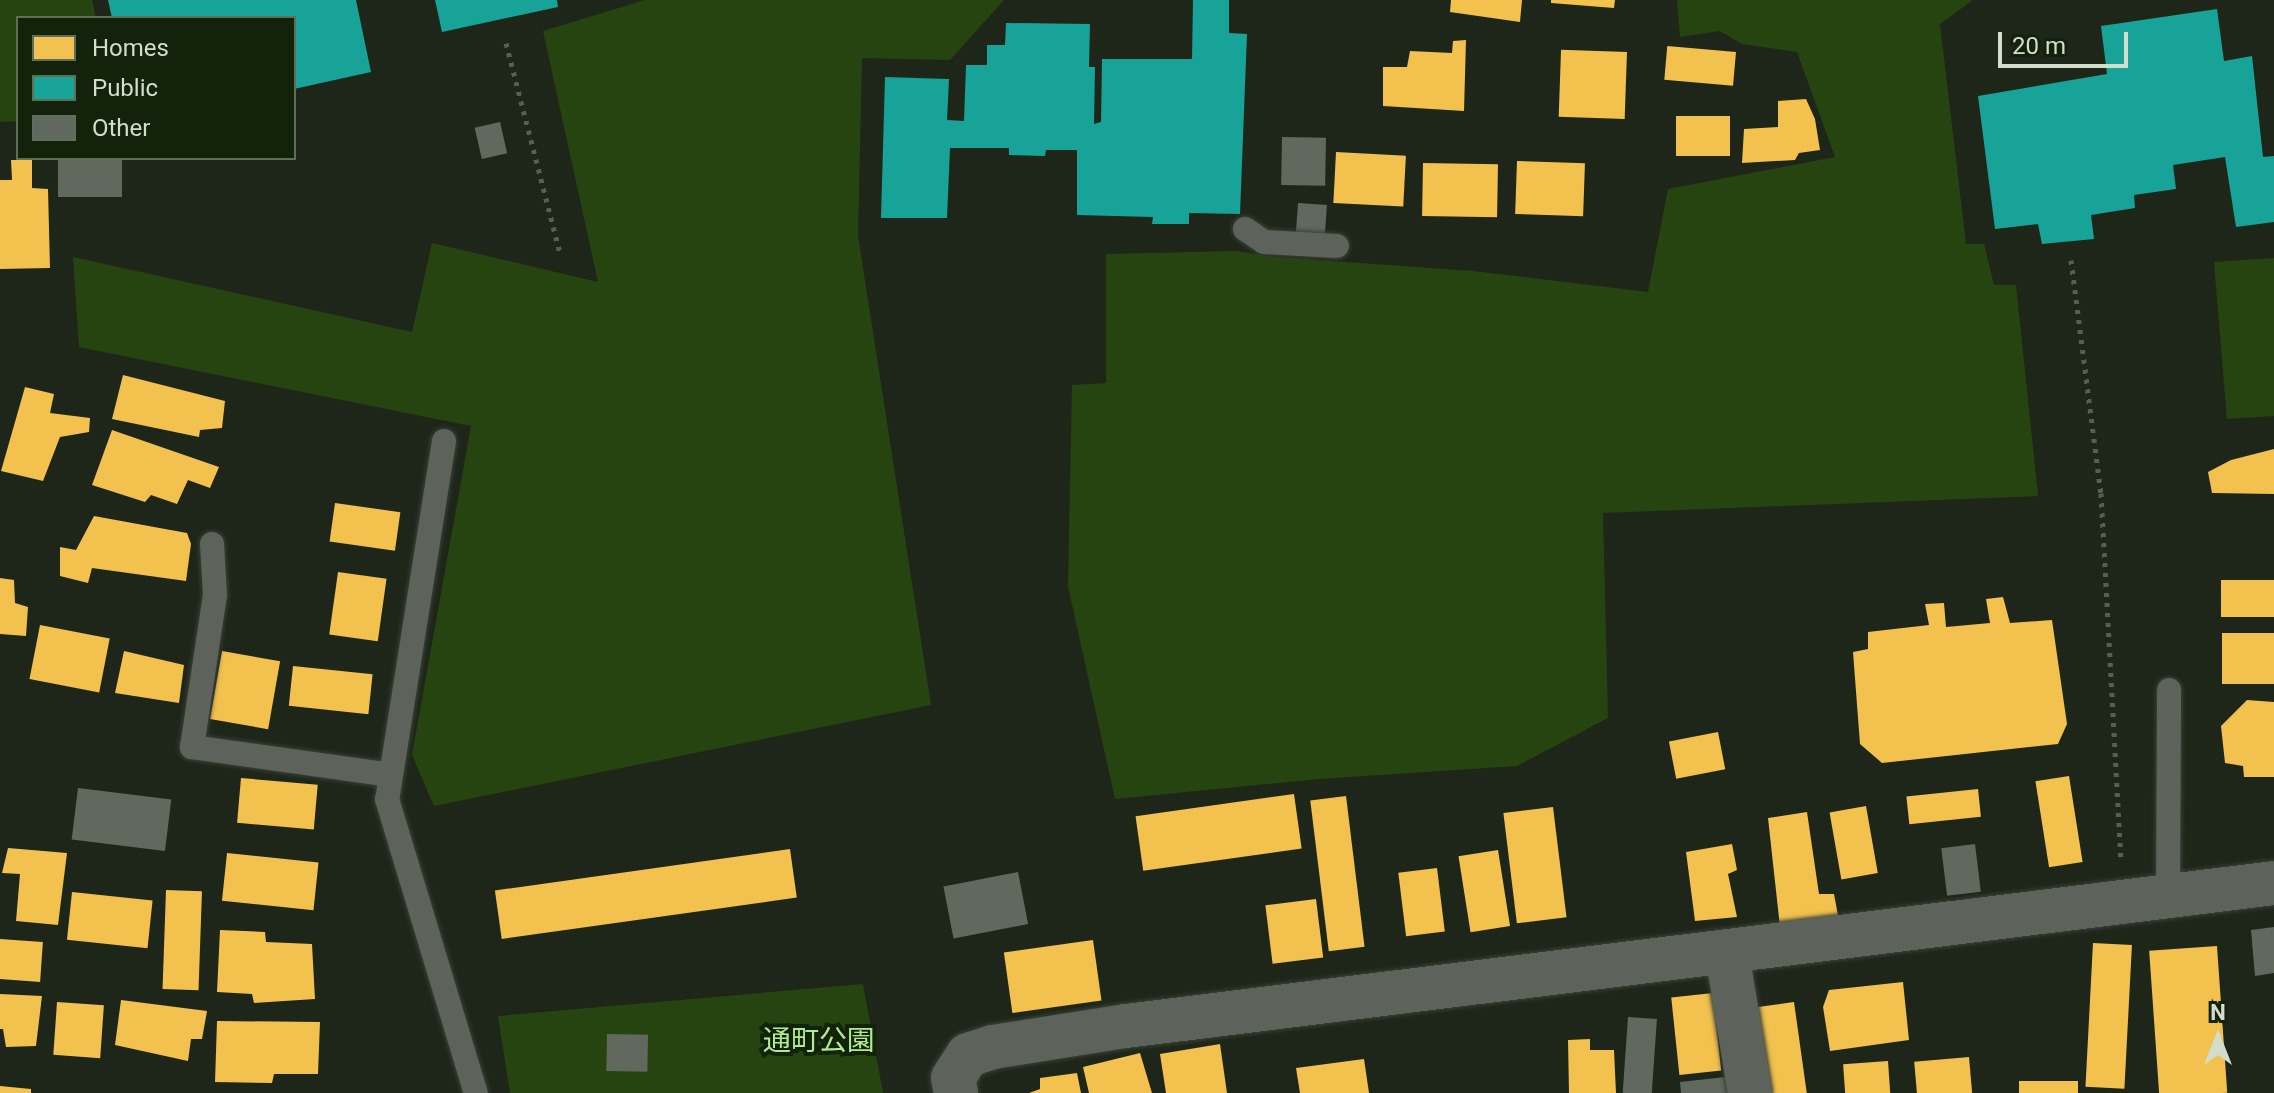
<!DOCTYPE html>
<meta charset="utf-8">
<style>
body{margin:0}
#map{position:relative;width:2274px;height:1093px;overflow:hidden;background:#1e261a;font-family:Roboto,"Noto Sans JP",sans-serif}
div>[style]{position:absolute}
.green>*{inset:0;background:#264410}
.homes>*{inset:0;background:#f2c14e;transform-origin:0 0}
.public>*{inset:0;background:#17a398}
.building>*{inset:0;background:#61685d;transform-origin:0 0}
.path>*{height:5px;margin-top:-2.5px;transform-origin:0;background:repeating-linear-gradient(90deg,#585d55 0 4px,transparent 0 10px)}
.roads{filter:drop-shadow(0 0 2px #394036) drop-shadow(0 0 2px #394036)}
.service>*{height:24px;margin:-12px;padding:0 12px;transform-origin:12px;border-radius:12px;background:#5d635a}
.minor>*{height:44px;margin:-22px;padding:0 22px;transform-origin:22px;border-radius:22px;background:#5d635a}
.tertiary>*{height:44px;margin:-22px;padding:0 22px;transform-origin:22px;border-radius:22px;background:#5d635a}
span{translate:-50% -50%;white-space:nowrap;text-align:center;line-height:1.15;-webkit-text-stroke:8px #13220b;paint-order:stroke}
.park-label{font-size:28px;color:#b0ec8f}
.legend{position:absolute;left:16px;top:16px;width:280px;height:144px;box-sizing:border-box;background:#13220b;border:2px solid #606d59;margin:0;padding:10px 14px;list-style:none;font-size:24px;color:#d3ddce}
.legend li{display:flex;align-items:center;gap:16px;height:40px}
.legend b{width:40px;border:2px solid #606d59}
.north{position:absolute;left:2178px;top:997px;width:80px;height:80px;-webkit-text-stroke:6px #13220b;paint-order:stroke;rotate:0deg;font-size:22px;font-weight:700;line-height:32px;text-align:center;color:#d3ddce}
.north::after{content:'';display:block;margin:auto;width:28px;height:36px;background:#d3ddce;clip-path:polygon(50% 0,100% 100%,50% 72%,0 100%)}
.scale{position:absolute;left:1998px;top:32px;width:130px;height:36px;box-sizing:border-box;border:4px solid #d3ddce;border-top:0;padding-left:10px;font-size:24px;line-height:28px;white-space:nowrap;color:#d3ddce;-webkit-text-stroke:6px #13220b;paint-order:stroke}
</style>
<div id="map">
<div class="green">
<i style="clip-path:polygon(0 0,92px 0,96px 18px,18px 18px,18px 121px,0 122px)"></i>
<i style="clip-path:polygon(645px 0,1004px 0,950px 60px,862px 58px,858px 236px,931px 705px,434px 806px,412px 755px,471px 426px,79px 347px,73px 257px,412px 332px,432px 243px,598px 282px,543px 31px)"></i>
<i style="clip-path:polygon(1677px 0,1973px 0,1940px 24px,1966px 244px,1984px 244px,1994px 285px,2016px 285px,2038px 496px,1603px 513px,1608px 718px,1517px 766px,1319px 779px,1115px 799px,1068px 586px,1072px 385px,1106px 383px,1106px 254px,1236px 251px,1275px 257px,1473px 271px,1648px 292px,1668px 189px,1835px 157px,1797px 52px,1742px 44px,1720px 31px,1680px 37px)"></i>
<i style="clip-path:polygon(2274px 258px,2274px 416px,2227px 419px,2214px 262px)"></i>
<i style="clip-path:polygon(863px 984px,883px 1093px,510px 1093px,498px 1016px)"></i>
</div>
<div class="homes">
<i style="clip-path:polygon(1451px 0,1522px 0,1520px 22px,1450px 12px)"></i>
<i style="clip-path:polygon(1551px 0,1615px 0,1614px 8px,1551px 3px)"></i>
<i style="clip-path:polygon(1466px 40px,1464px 111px,1383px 106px,1383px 67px,1407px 67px,1410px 51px,1452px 53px,1453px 41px)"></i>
<i style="left:1627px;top:52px;width:67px;height:66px;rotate:92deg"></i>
<i style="left:1736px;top:52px;width:34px;height:69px;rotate:95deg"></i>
<i style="clip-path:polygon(1806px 99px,1815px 119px,1820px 150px,1799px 153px,1795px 160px,1742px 163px,1744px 129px,1778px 127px,1778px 101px)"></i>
<i style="left:1676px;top:116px;width:54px;height:40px"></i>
<i style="left:1336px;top:152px;width:70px;height:51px;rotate:3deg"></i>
<i style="clip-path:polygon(11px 160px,32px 160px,32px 188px,48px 189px,50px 268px,0 269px,0 180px,12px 180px)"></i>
<i style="left:1517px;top:161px;width:68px;height:53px;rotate:2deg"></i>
<i style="left:1423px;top:163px;width:75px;height:53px;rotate:1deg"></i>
<i style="clip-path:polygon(123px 375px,225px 401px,222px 428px,200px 430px,199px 437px,112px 419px)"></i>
<i style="clip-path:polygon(25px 387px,54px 394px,50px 413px,90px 418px,89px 432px,60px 437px,43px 481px,1px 471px)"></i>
<i style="clip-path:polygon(112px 430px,219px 467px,210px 488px,188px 480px,177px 504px,151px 495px,145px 502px,92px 485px)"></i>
<i style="clip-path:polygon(2274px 449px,2274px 494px,2212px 493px,2208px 472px,2231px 460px)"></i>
<i style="left:335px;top:503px;width:66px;height:39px;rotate:8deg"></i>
<i style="clip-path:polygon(94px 516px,187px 533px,191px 544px,186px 581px,92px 568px,88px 583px,60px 576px,60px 547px,76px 550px)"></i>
<i style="left:338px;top:572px;width:49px;height:63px;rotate:8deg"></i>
<i style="clip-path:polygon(0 578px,14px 580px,15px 603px,28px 607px,26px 636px,0 634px)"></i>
<i style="left:2221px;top:580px;width:53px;height:37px"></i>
<i style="clip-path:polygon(2003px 597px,2010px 623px,2052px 620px,2067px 724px,2058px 744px,1882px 763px,1860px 744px,1853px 652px,1868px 649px,1868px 632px,1929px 625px,1925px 604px,1944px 603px,1946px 627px,1990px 623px,1986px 599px)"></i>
<i style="left:40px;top:625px;width:71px;height:55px;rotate:11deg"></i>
<i style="left:2274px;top:633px;width:51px;height:52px;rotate:90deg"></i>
<i style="clip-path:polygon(124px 651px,184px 665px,179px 703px,115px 693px)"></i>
<i style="left:222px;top:651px;width:59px;height:69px;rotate:10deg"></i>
<i style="left:293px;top:666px;width:80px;height:40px;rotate:6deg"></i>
<i style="clip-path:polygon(2247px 700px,2274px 702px,2274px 777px,2244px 777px,2243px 766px,2225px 763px,2221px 726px)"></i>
<i style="left:1718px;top:732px;width:38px;height:50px;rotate:79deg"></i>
<i style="left:2069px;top:776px;width:87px;height:34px;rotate:81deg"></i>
<i style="left:241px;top:778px;width:77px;height:45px;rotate:5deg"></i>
<i style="left:1978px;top:789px;width:28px;height:72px;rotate:84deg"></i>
<i style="left:1294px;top:794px;width:55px;height:160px;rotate:82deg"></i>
<i style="left:1346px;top:796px;width:152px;height:36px;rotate:83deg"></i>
<i style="left:1866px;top:806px;width:68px;height:37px;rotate:80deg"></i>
<i style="left:1553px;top:807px;width:111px;height:50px;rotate:83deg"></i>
<i style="clip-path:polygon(1807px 812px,1819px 894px,1834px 894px,1839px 921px,1780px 927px,1768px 818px)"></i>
<i style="clip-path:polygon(1732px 844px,1737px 870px,1728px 874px,1737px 917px,1695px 921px,1686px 852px)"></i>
<i style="clip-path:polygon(8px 848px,67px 853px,58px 925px,16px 921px,20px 874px,2px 873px)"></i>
<i style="left:790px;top:849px;width:49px;height:298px;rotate:82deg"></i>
<i style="left:1498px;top:850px;width:77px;height:40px;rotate:81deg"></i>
<i style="left:227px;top:853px;width:92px;height:48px;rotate:6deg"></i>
<i style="left:1437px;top:868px;width:64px;height:39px;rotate:83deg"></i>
<i style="left:166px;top:890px;width:36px;height:99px;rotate:2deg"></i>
<i style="left:72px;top:892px;width:81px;height:48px;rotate:6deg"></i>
<i style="left:1316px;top:899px;width:59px;height:51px;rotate:83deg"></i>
<i style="clip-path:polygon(220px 930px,265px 932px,266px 942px,312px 944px,315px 999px,254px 1003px,252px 994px,217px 992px)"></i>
<i style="left:0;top:939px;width:43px;height:40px;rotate:4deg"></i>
<i style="left:1093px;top:940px;width:61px;height:90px;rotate:82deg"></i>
<i style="left:2093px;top:943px;width:39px;height:144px;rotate:3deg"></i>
<i style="left:2217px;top:946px;width:147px;height:68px;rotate:86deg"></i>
<i style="clip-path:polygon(1903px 982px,1909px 1040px,1830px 1051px,1823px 1007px,1829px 990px)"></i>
<i style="left:1713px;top:993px;width:78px;height:42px;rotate:84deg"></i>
<i style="clip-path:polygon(0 994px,42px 996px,36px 1046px,6px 1047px,3px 1029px,0 1029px)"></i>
<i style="clip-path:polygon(121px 1000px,207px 1011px,202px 1039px,191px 1039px,188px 1061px,115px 1045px)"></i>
<i style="left:57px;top:1002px;width:47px;height:53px;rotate:4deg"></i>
<i style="left:1794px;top:1002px;width:92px;height:38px;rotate:82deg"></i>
<i style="clip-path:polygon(217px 1021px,320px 1022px,318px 1074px,274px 1074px,272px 1083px,215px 1082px)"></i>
<i style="clip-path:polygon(1590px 1039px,1590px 1050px,1614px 1050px,1616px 1093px,1569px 1093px,1568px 1040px)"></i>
<i style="clip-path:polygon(1220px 1044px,1227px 1093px,1166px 1093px,1160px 1054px)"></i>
<i style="clip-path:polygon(1140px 1053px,1152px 1093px,1089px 1093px,1083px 1067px)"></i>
<i style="left:1969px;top:1057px;width:36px;height:55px;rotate:85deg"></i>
<i style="clip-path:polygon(1364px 1059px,1369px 1093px,1300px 1093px,1296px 1068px)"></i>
<i style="left:1888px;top:1061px;width:32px;height:45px;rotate:86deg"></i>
<i style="clip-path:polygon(1077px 1073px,1081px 1093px,1029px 1093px,1040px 1089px,1040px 1078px)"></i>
<i style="left:2019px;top:1081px;width:59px;height:12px"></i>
<i style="clip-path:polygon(0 1086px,31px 1089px,31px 1093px,0 1093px)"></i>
</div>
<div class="public">
<i style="clip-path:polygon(108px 0,356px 0,371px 72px,294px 89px,294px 18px,112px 18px)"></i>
<i style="clip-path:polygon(435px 0,557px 0,558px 7px,442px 32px)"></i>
<i style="clip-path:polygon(1193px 0,1229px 0,1229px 33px,1247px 34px,1240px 214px,1189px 213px,1189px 224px,1152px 224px,1153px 217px,1077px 215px,1077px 150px,1046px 150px,1045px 156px,1009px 155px,1009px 148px,950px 148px,947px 218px,881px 218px,885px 77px,949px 79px,947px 120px,964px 121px,966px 65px,987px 65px,987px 45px,1005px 45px,1006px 23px,1090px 24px,1089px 67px,1095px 67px,1094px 124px,1101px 122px,1102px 59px,1192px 59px)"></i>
<i style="clip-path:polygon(2217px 9px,2224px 61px,2252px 56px,2263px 157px,2274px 156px,2274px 222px,2236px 227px,2225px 157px,2173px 165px,2176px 189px,2134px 195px,2135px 208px,2091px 215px,2094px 239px,2042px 244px,2038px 224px,1995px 229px,1978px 96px,2107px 74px,2101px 26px)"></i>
</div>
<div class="building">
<i style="left:500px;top:122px;width:32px;height:26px;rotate:77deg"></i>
<i style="left:1282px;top:137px;width:44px;height:48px;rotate:1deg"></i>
<i style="left:58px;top:158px;width:64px;height:39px"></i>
<i style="left:1298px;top:203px;width:29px;height:34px;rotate:4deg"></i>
<i style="left:78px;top:788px;width:94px;height:52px;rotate:7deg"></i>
<i style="left:1975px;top:844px;width:48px;height:34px;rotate:83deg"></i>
<i style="left:1018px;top:872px;width:53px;height:76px;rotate:79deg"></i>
<i style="clip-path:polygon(2274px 927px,2274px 973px,2255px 976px,2251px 930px)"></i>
<i style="left:1628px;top:1017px;width:29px;height:76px;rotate:4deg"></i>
<i style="left:607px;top:1034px;width:41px;height:37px;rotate:1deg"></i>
<i style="clip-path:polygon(1734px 1076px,1736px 1093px,1681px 1093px,1680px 1082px)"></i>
</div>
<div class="path">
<i style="left:506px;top:43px;width:217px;rotate:75.6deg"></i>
<i style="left:2071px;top:260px;width:235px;rotate:82.7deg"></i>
<i style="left:2101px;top:493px;width:365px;rotate:86.9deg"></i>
</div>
<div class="roads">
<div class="service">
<i style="left:1245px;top:229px;width:23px;rotate:34deg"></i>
<i style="left:1264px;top:242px;width:73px;rotate:3.1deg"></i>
<i style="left:444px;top:441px;width:363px;rotate:99deg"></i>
<i style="left:387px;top:799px;width:307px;rotate:73.2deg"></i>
<i style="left:212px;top:544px;width:51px;rotate:86.6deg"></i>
<i style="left:215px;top:595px;width:154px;rotate:98.6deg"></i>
<i style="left:192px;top:747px;width:200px;rotate:8deg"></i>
<i style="left:2168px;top:896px;width:206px;rotate:-89.7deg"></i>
</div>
<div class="minor">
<i style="left:1727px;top:953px;width:142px;rotate:80.7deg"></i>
</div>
<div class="tertiary">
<i style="left:956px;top:1093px;width:15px;rotate:-101deg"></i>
<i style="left:953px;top:1078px;width:27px;rotate:-57deg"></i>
<i style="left:968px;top:1055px;width:26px;rotate:-18deg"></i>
<i style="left:993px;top:1047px;width:135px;rotate:-9deg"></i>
<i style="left:1126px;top:1026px;width:1157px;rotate:-7.1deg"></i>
</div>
</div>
<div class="park-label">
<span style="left:819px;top:1041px">通町公園</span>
</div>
<ul class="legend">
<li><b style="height:22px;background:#f2c14e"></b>Homes</li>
<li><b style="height:22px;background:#17a398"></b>Public</li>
<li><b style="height:22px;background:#61685d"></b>Other</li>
</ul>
<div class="north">N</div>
<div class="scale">20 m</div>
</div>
